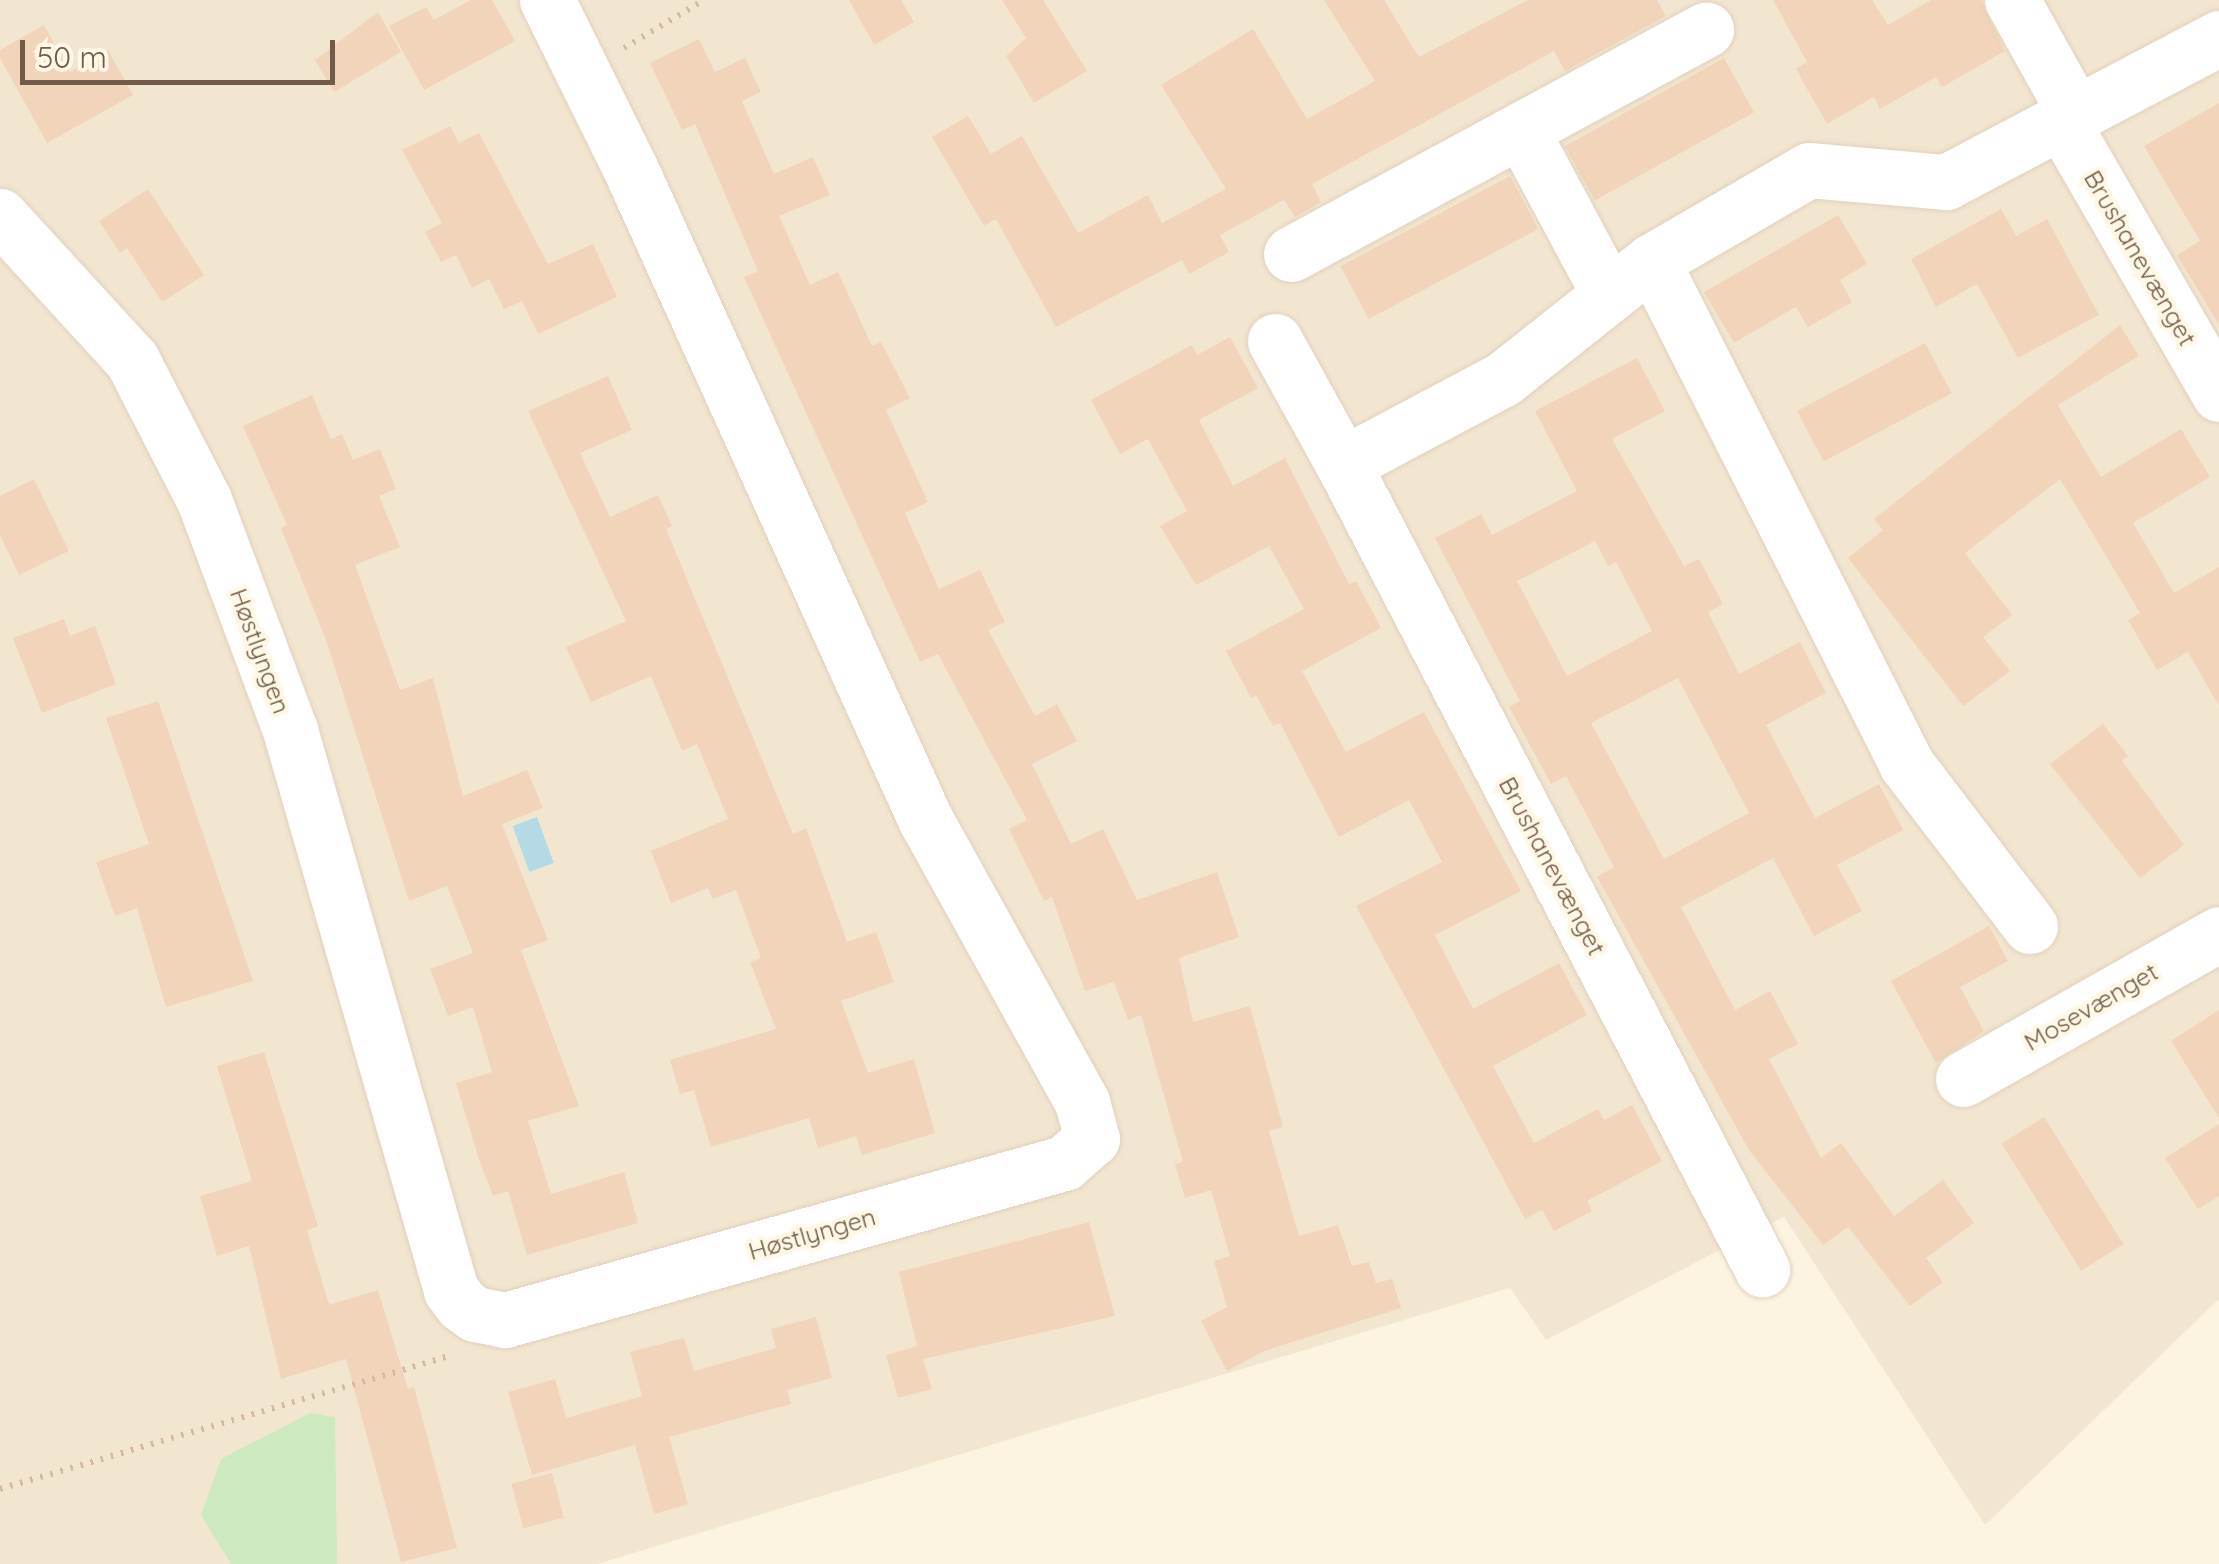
<!DOCTYPE html>
<meta charset="utf-8">
<style>
body{margin:0}
#map{position:relative;width:2219px;height:1564px;overflow:hidden;background:#fcf4e1;font-family:Quicksand,sans-serif}
div>[style]{position:absolute}
.residential>*{inset:0;background:#f3e6d0}
.green>*{inset:0;background:#cde9c0}
.water>*{inset:0;background:#b6dae5;transform-origin:0 0}
.building>*{inset:0;background:#f1d4b9;transform-origin:0 0}
.path>*{height:6px;margin-top:-3px;transform-origin:0;background:repeating-linear-gradient(90deg,#d5b89d 0 2.5px,transparent 0 10.5px)}
.roads{filter:drop-shadow(0 0 2px #e0d0bd) drop-shadow(0 0 2px #e0d0bd)}
.minor>*{height:55px;margin:-27.5px;padding:0 27.5px;transform-origin:27.5px;border-radius:27.5px;background:#fff}
span{translate:-50% -50%;white-space:nowrap;text-align:center;line-height:1.15;-webkit-text-stroke:9px #fff8e7;paint-order:stroke}
.street-label{font-size:25px;color:#725b48}
.scale{position:absolute;left:20px;top:40px;width:315px;height:45px;box-sizing:border-box;border:5px solid #725b48;border-top:0;padding-left:12px;font-size:30px;line-height:35px;white-space:nowrap;color:#725b48;-webkit-text-stroke:8px #fff8e7;paint-order:stroke}
</style>
<div id="map">
<div class="residential">
<i style="clip-path:polygon(0 0,2219px 0,2219px 1299px,1985px 1525px,1784px 1217px,1546px 1340px,1510px 1288px,597px 1564px,0 1564px)"></i>
</div>
<div class="green">
<i style="clip-path:polygon(310px 1413px,335px 1417px,337px 1564px,231px 1564px,201px 1515px,221px 1459px)"></i>
</div>
<div class="water">
<i style="left:537px;top:817px;width:49px;height:26px;rotate:70deg"></i>
</div>
<div class="building">
<i style="clip-path:polygon(471px 0,492px 0,515px 41px,424px 90px,389px 26px,426px 7px,434px 20px)"></i>
<i style="clip-path:polygon(849px 0,901px 0,914px 22px,874px 45px)"></i>
<i style="clip-path:polygon(1002px 0,1043px 0,1087px 71px,1034px 103px,1006px 56px,1026px 38px)"></i>
<i style="clip-path:polygon(1324px 0,1384px 0,1419px 57px,1528px 0,1657px 0,1666px 16px,1565px 71px,1554px 51px,1312px 184px,1321px 202px,1295px 217px,1284px 200px,1220px 235px,1229px 252px,1189px 274px,1182px 260px,1056px 327px,996px 219px,984px 226px,932px 137px,968px 116px,991px 154px,1022px 136px,1078px 233px,1148px 195px,1162px 223px,1226px 189px,1161px 85px,1253px 29px,1307px 119px,1375px 81px)"></i>
<i style="clip-path:polygon(1773px 0,1872px 0,1888px 25px,1931px 0,1981px 0,2005px 51px,1942px 87px,1936px 77px,1880px 109px,1874px 97px,1827px 124px,1796px 69px,1807px 62px)"></i>
<i style="clip-path:polygon(378px 12px,401px 52px,334px 92px,315px 60px)"></i>
<i style="clip-path:polygon(44px 25px,70px 72px,108px 50px,133px 95px,47px 143px,0 58px,0 50px)"></i>
<i style="clip-path:polygon(699px 39px,715px 72px,745px 58px,761px 92px,742px 101px,774px 174px,813px 157px,830px 195px,779px 216px,810px 285px,838px 272px,872px 346px,881px 342px,910px 398px,886px 410px,928px 502px,905px 513px,939px 589px,980px 570px,1005px 622px,988px 630px,1035px 716px,1057px 704px,1077px 741px,1032px 764px,1071px 844px,1103px 829px,1137px 900px,1217px 872px,1239px 937px,1179px 958px,1193px 1022px,1250px 1006px,1283px 1127px,1269px 1131px,1299px 1236px,1338px 1225px,1352px 1266px,1369px 1262px,1376px 1283px,1392px 1279px,1401px 1308px,1264px 1351px,1227px 1371px,1201px 1321px,1227px 1307px,1214px 1261px,1230px 1256px,1211px 1190px,1185px 1198px,1175px 1164px,1183px 1162px,1141px 1015px,1128px 1020px,1114px 982px,1085px 991px,1052px 897px,1044px 901px,1009px 829px,1027px 820px,938px 654px,920px 662px,744px 277px,758px 271px,695px 124px,682px 130px,650px 63px)"></i>
<i style="left:1724px;top:58px;width:62px;height:182px;rotate:61deg"></i>
<i style="clip-path:polygon(2219px 103px,2219px 325px,2177px 255px,2200px 241px,2144px 146px)"></i>
<i style="clip-path:polygon(450px 126px,459px 143px,479px 133px,548px 264px,593px 244px,617px 297px,538px 334px,522px 301px,504px 309px,489px 279px,472px 288px,456px 255px,441px 262px,425px 232px,442px 223px,402px 150px)"></i>
<i style="left:1510px;top:176px;width:60px;height:192px;rotate:62deg"></i>
<i style="clip-path:polygon(148px 189px,204px 275px,162px 302px,127px 248px,120px 253px,99px 221px)"></i>
<i style="clip-path:polygon(2001px 209px,2016px 236px,2047px 219px,2099px 315px,2018px 358px,1977px 284px,1936px 307px,1911px 259px)"></i>
<i style="clip-path:polygon(1838px 215px,1867px 264px,1840px 280px,1852px 302px,1808px 327px,1796px 307px,1734px 343px,1704px 292px)"></i>
<i style="clip-path:polygon(2120px 325px,2139px 356px,2058px 405px,2101px 477px,2181px 429px,2210px 477px,2133px 523px,2174px 593px,2219px 567px,2219px 706px,2188px 652px,2157px 670px,2128px 620px,2140px 613px,2060px 479px,1965px 553px,2012px 615px,1983px 637px,2010px 671px,1963px 706px,1848px 558px,1883px 530px,1874px 519px)"></i>
<i style="clip-path:polygon(1230px 337px,1258px 388px,1199px 420px,1233px 486px,1285px 458px,1349px 584px,1356px 581px,1381px 628px,1302px 671px,1346px 752px,1424px 712px,1521px 891px,1435px 935px,1473px 1009px,1559px 963px,1587px 1015px,1493px 1066px,1534px 1143px,1598px 1109px,1604px 1120px,1632px 1105px,1662px 1161px,1587px 1201px,1592px 1211px,1554px 1231px,1542px 1210px,1525px 1219px,1356px 906px,1442px 862px,1409px 800px,1339px 837px,1280px 723px,1273px 726px,1256px 695px,1251px 698px,1226px 651px,1304px 609px,1269px 546px,1196px 585px,1160px 526px,1187px 511px,1148px 439px,1120px 454px,1091px 400px,1192px 345px,1197px 355px)"></i>
<i style="left:1925px;top:343px;width:57px;height:145px;rotate:62deg"></i>
<i style="clip-path:polygon(evenodd,1637px 358px,1665px 411px,1612px 439px,1684px 566px,1699px 559px,1723px 604px,1708px 612px,1739px 674px,1800px 642px,1826px 693px,1766px 725px,1815px 818px,1879px 784px,1903px 830px,1837px 865px,1862px 911px,1814px 936px,1773px 858px,1681px 907px,1735px 1010px,1770px 991px,1798px 1044px,1769px 1059px,1821px 1158px,1841px 1143px,1894px 1216px,1943px 1180px,1974px 1223px,1926px 1258px,1943px 1282px,1910px 1306px,1848px 1227px,1823px 1245px,1749px 1150px,1597px 877px,1614px 867px,1566px 776px,1551px 784px,1509px 707px,1520px 701px,1435px 538px,1481px 514px,1492px 535px,1577px 491px,1535px 411px,1637px 358px,1595px 541px,1608px 566px,1616px 562px,1652px 631px,1567px 676px,1517px 581px,1595px 541px,1637px 358px,1678px 678px,1749px 813px,1664px 859px,1591px 723px,1678px 678px)"></i>
<i style="clip-path:polygon(608px 376px,632px 430px,580px 453px,610px 517px,658px 495px,672px 526px,666px 529px,793px 834px,806px 828px,847px 942px,876px 932px,894px 982px,841px 1001px,868px 1073px,914px 1059px,935px 1133px,862px 1155px,856px 1136px,818px 1148px,809px 1118px,711px 1147px,694px 1090px,680px 1094px,670px 1060px,776px 1029px,750px 962px,761px 958px,736px 890px,713px 899px,708px 888px,671px 903px,651px 851px,728px 819px,697px 744px,682px 751px,651px 676px,591px 702px,566px 647px,626px 621px,528px 411px)"></i>
<i style="clip-path:polygon(312px 395px,331px 439px,342px 434px,353px 460px,380px 449px,396px 489px,379px 496px,400px 547px,355px 565px,400px 690px,433px 678px,463px 796px,527px 770px,543px 808px,502px 824px,548px 940px,521px 950px,579px 1106px,528px 1121px,551px 1194px,624px 1172px,638px 1223px,527px 1255px,508px 1191px,493px 1196px,479px 1160px,456px 1083px,492px 1072px,473px 1007px,448px 1016px,430px 969px,473px 953px,447px 886px,409px 901px,326px 640px,281px 528px,287px 525px,243px 426px)"></i>
<i style="clip-path:polygon(34px 479px,69px 551px,19px 575px,0 535px,0 496px)"></i>
<i style="clip-path:polygon(64px 619px,70px 636px,95px 626px,116px 684px,42px 713px,13px 638px)"></i>
<i style="clip-path:polygon(158px 701px,253px 981px,166px 1007px,137px 908px,115px 916px,96px 862px,149px 844px,106px 718px)"></i>
<i style="clip-path:polygon(2103px 724px,2128px 756px,2122px 761px,2184px 845px,2140px 878px,2050px 764px)"></i>
<i style="clip-path:polygon(1989px 926px,2008px 961px,1960px 987px,1984px 1031px,1936px 1063px,1891px 981px)"></i>
<i style="clip-path:polygon(2219px 1010px,2219px 1118px,2171px 1041px)"></i>
<i style="clip-path:polygon(264px 1052px,318px 1226px,307px 1230px,329px 1305px,378px 1290px,408px 1389px,414px 1387px,457px 1548px,401px 1562px,346px 1359px,281px 1379px,249px 1246px,217px 1256px,200px 1196px,252px 1181px,217px 1066px)"></i>
<i style="left:2044px;top:1117px;width:150px;height:50px;rotate:58deg"></i>
<i style="clip-path:polygon(2219px 1124px,2219px 1196px,2198px 1209px,2165px 1158px)"></i>
<i style="clip-path:polygon(1089px 1222px,1115px 1316px,923px 1359px,932px 1389px,898px 1398px,886px 1355px,917px 1346px,899px 1272px)"></i>
<i style="clip-path:polygon(816px 1317px,832px 1378px,787px 1390px,791px 1404px,669px 1437px,688px 1504px,654px 1514px,635px 1445px,532px 1475px,508px 1392px,555px 1379px,566px 1418px,642px 1396px,630px 1352px,684px 1338px,694px 1371px,776px 1348px,771px 1329px)"></i>
<i style="left:552px;top:1473px;width:46px;height:42px;rotate:75deg"></i>
</div>
<div class="path">
<i style="left:624px;top:48px;width:93px;rotate:-31deg"></i>
<i style="left:0;top:1489px;width:469px;rotate:-16.5deg"></i>
</div>
<div class="roads">
<div class="minor">
<i style="left:2012px;top:0;width:132px;rotate:60.9deg"></i>
<i style="left:2062px;top:122px;width:314px;rotate:60deg"></i>
<i style="left:1521px;top:130px;width:186px;rotate:61.8deg"></i>
<i style="left:0;top:216px;width:195px;rotate:47.5deg"></i>
<i style="left:132px;top:360px;width:157px;rotate:62.8deg"></i>
<i style="left:204px;top:500px;width:246px;rotate:69.5deg"></i>
<i style="left:290px;top:730px;width:583px;rotate:73.96deg"></i>
<i style="left:451px;top:1290px;width:17px;rotate:54deg"></i>
<i style="left:461px;top:1304px;width:17px;rotate:36deg"></i>
<i style="left:475px;top:1314px;width:31px;rotate:11deg"></i>
<i style="left:505px;top:1320px;width:581px;rotate:-15.69deg"></i>
<i style="left:1064px;top:1163px;width:37px;rotate:-41deg"></i>
<i style="left:1092px;top:1139px;width:38px;rotate:-105deg"></i>
<i style="left:1082px;top:1102px;width:321px;rotate:-119deg"></i>
<i style="left:926px;top:821px;width:715px;rotate:-114.38deg"></i>
<i style="left:631px;top:170px;width:190px;rotate:-116.3deg"></i>
<i style="left:1291px;top:254px;width:472px;rotate:-28.4deg"></i>
<i style="left:1652px;top:261px;width:190px;rotate:141.6deg"></i>
<i style="left:1503px;top:379px;width:181px;rotate:152deg"></i>
<i style="left:1343px;top:464px;width:908px;rotate:62.5deg"></i>
<i style="left:1275px;top:341px;width:141px;rotate:61.1deg"></i>
<i style="left:2030px;top:926px;width:203px;rotate:-127.4deg"></i>
<i style="left:1907px;top:765px;width:565px;rotate:-116.84deg"></i>
<i style="left:1652px;top:261px;width:181px;rotate:-30.1deg"></i>
<i style="left:1809px;top:170px;width:138px;rotate:5deg"></i>
<i style="left:1946px;top:182px;width:309px;rotate:-27.8deg"></i>
<i style="left:1963px;top:1079px;width:294px;rotate:-29.5deg"></i>
</div>
</div>
<div class="street-label">
<span style="left:2140px;top:258px;rotate:60deg">Brushanevænget</span>
<span style="left:260px;top:651px;rotate:70deg">Høstlyngen</span>
<span style="left:1552px;top:866px;rotate:62deg">Brushanevænget</span>
<span style="left:2091px;top:1007px;rotate:-30deg">Mosevænget</span>
<span style="left:812px;top:1234px;rotate:-16deg">Høstlyngen</span>
</div>
<div class="scale">50 m</div>
</div>
